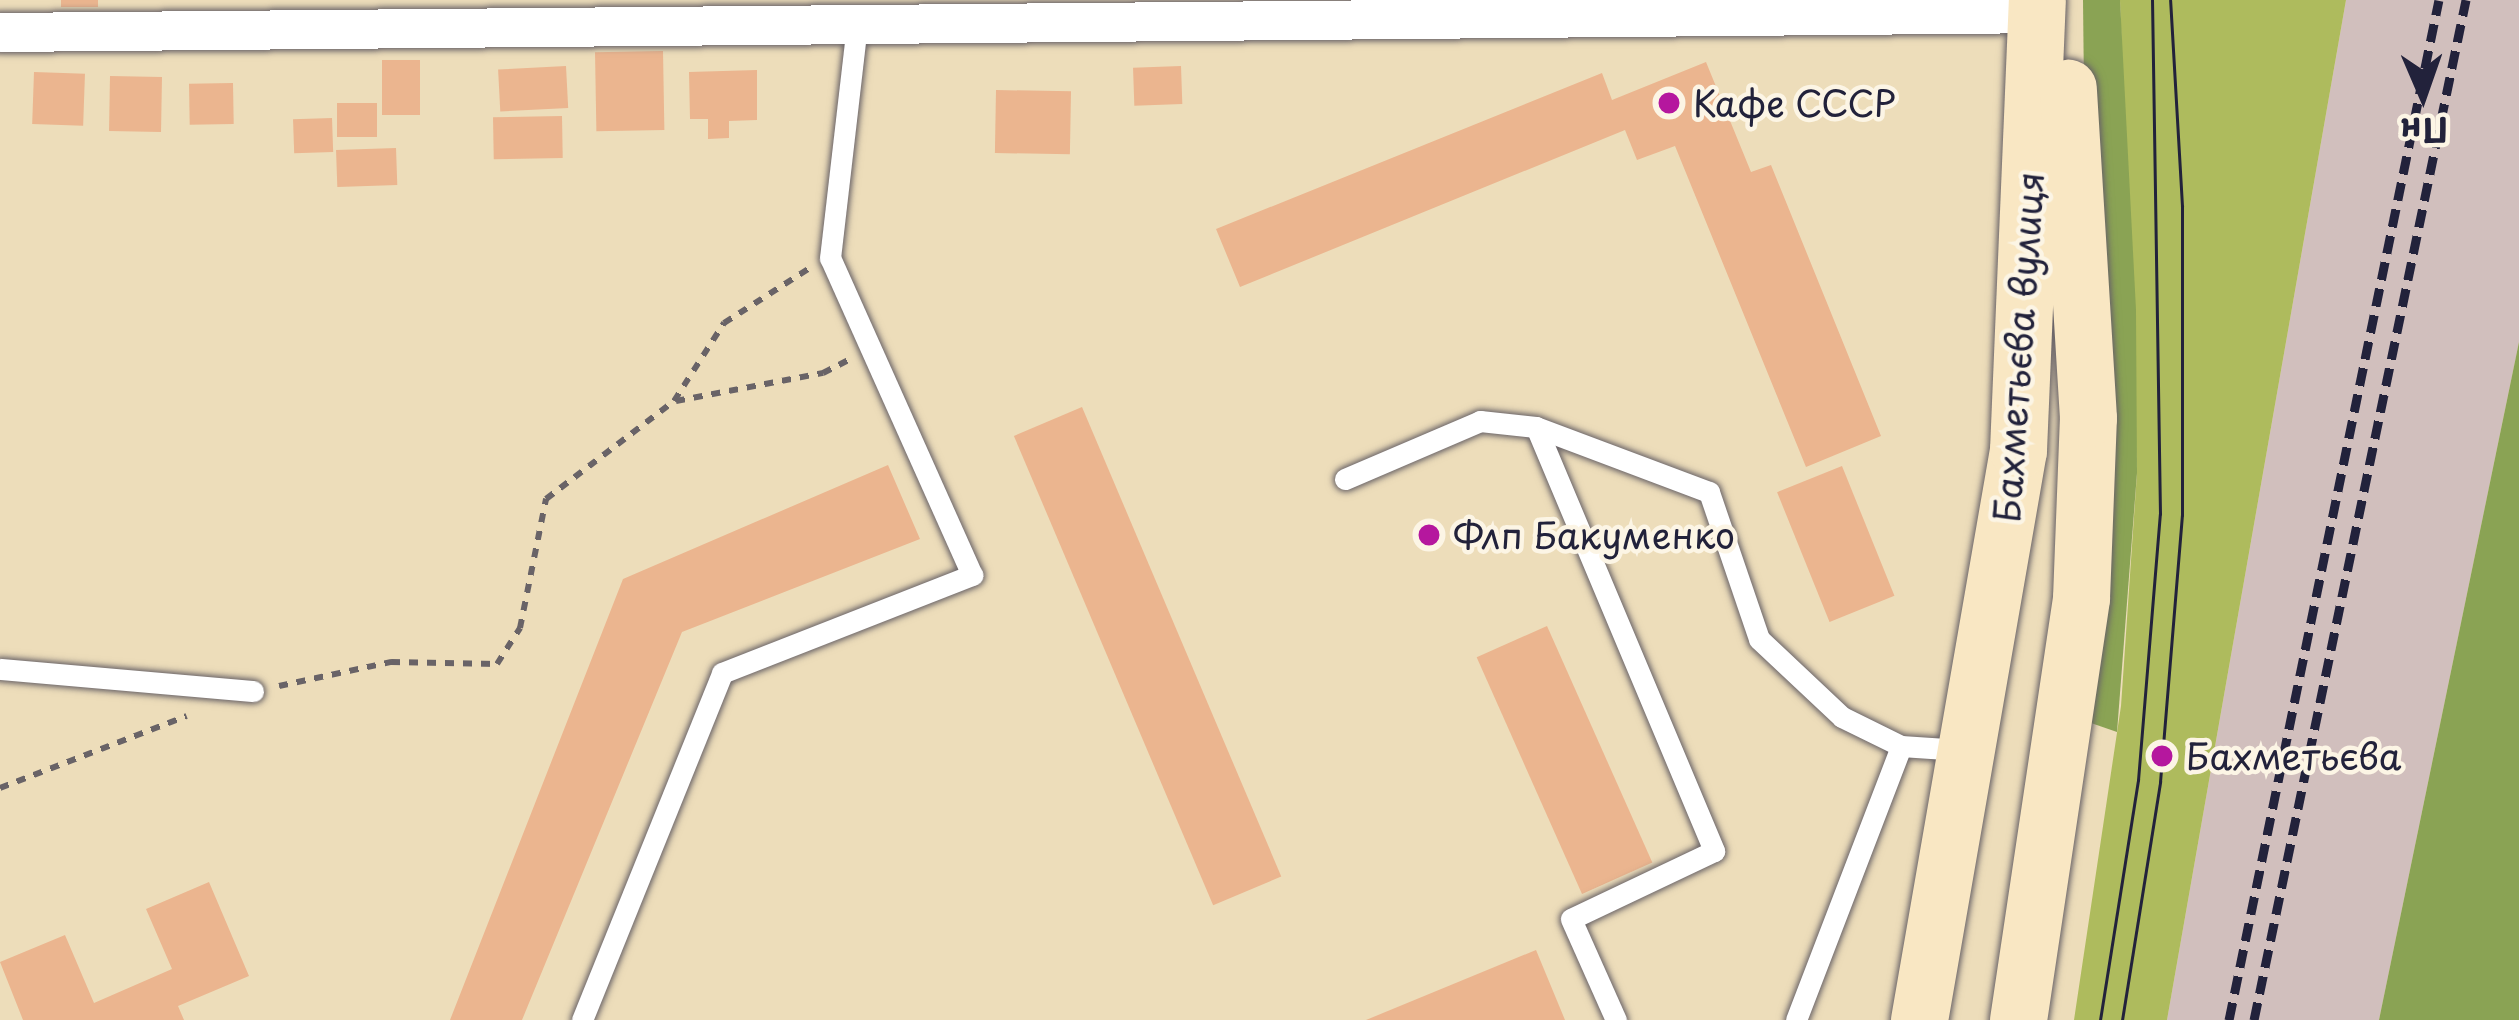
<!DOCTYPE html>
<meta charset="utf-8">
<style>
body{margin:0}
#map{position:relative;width:2519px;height:1020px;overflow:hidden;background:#edddba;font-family:"Playpen Sans",sans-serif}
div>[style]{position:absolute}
.industrial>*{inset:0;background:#d1bfbd}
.green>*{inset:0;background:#aebb5d}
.forest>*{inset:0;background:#8aa354}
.building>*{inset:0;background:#ebb58f;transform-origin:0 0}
.path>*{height:6px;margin-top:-3px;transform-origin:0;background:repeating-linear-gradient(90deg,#696367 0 9px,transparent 0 18px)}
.roads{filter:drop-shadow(0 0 3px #696367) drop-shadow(0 0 3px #696367)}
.service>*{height:21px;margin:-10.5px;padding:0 10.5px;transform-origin:10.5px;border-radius:10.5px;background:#fff}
.minor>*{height:39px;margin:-19.5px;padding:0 19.5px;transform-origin:19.5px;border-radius:19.5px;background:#fff}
.secondary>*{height:57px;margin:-28.5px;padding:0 28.5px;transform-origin:28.5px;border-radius:28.5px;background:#f9e7c3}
.tram>*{height:3px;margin:-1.5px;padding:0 1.5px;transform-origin:1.5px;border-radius:1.5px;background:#22223b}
.rail>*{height:9px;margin-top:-4.5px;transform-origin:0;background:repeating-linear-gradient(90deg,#22223b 0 18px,transparent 0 27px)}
.dots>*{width:33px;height:33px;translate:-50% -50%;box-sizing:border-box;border:6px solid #fcf5e5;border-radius:50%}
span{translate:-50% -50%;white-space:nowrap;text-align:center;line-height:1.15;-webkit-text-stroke:9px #fcf5e5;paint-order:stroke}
.poi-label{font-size:36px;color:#22223b}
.left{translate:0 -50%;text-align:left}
.street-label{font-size:36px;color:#22223b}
.north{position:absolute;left:2363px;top:36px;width:120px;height:120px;-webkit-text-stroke:9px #fcf5e5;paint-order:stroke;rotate:178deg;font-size:33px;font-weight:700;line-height:48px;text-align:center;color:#22223b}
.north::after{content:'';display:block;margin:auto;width:42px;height:54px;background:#22223b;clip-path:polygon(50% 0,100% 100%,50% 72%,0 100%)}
</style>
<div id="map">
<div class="industrial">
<i style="clip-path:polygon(2346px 0,2519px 0,2519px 342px,2379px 1020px,2167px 1020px)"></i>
</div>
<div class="green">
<i style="clip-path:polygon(2120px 0,2346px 0,2167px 1020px,2074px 1020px,2121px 706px,2137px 473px)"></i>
</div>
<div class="forest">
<i style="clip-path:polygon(2083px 0,2120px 0,2136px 310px,2137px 473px,2117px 732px,2091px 723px)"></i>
<i style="clip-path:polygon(2519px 342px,2519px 1020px,2379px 1020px)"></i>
</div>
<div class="building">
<i style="left:61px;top:0;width:37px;height:7px"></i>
<i style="left:663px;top:51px;width:79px;height:68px;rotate:89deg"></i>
<i style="left:382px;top:60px;width:38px;height:55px"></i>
<i style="clip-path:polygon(1706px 62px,1751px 172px,1771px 165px,1881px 436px,1806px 467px,1675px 146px,1637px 160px,1625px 130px,1240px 287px,1216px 229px,1602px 73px,1612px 100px)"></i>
<i style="left:566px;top:66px;width:42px;height:68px;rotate:87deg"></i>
<i style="left:1181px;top:66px;width:38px;height:48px;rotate:88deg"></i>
<i style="clip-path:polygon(757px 70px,757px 120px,729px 121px,729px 138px,708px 139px,708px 119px,690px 119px,689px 72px)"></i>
<i style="left:34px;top:72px;width:51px;height:52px;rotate:2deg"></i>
<i style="left:110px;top:76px;width:52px;height:55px;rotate:1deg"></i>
<i style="left:233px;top:83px;width:41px;height:44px;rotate:89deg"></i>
<i style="left:996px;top:90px;width:75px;height:63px;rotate:1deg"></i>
<i style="left:337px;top:103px;width:40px;height:34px"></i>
<i style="left:562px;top:116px;width:42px;height:69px;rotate:89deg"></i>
<i style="left:332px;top:118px;width:34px;height:39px;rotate:88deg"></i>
<i style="left:396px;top:148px;width:37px;height:60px;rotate:88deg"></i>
<i style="left:1082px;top:407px;width:510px;height:74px;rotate:67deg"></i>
<i style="clip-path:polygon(888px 465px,920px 539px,682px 632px,522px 1020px,450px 1020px,623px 579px)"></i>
<i style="left:1842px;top:466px;width:140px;height:70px;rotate:68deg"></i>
<i style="left:1547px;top:626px;width:259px;height:77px;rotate:66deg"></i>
<i style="clip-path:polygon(209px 882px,249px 976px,178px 1006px,184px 1020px,23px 1020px,0 962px,65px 935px,94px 1003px,172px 969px,146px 909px)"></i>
<i style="clip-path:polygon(1536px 950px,1565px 1020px,1366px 1020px)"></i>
</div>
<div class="path">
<i style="left:676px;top:401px;width:150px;rotate:-10.8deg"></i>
<i style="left:823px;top:373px;width:28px;rotate:-27deg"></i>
<i style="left:279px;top:686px;width:115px;rotate:-12.1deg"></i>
<i style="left:391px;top:662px;width:106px;rotate:1.1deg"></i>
<i style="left:497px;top:664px;width:43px;rotate:-57.4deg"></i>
<i style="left:520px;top:628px;width:132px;rotate:-78.6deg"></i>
<i style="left:546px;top:499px;width:161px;rotate:-37.4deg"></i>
<i style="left:674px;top:401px;width:93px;rotate:-57.3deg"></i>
<i style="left:724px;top:323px;width:100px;rotate:-32.7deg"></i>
<i style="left:0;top:788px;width:200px;rotate:-21.1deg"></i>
</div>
<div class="roads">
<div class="service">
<i style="left:1536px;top:427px;width:460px;rotate:67.2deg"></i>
<i style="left:1714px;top:851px;width:158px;rotate:154.6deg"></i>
<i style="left:1571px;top:919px;width:111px;rotate:66deg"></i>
<i style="left:1345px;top:479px;width:147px;rotate:-23.2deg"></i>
<i style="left:1480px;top:421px;width:56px;rotate:6.1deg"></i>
<i style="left:1536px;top:427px;width:185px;rotate:20.6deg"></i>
<i style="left:1709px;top:492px;width:155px;rotate:71.2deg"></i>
<i style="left:1759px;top:639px;width:114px;rotate:43.2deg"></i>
<i style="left:1842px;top:717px;width:66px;rotate:26.2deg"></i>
<i style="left:0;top:669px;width:254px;rotate:5deg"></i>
<i style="left:582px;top:1020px;width:374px;rotate:-68deg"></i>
<i style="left:722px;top:673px;width:269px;rotate:-21.4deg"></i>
<i style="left:972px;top:575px;width:347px;rotate:-114.1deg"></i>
<i style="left:830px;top:258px;width:237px;rotate:-83.4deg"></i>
<i style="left:1796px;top:1020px;width:293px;rotate:-69deg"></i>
<i style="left:1901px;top:746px;width:60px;rotate:3.8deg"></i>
</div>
<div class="minor">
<i style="left:0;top:32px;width:2037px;rotate:-0.53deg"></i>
</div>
<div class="secondary">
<i style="left:1919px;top:1020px;width:579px;rotate:-80.15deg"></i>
<i style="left:2018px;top:450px;width:450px;rotate:-87.6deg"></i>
<i style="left:2018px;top:1020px;width:427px;rotate:-81.5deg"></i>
<i style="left:2081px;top:598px;width:180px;rotate:-87.8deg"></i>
<i style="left:2088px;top:418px;width:331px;rotate:-93.5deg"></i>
</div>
</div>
<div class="tram">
<i style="left:2100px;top:1020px;width:243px;rotate:-81deg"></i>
<i style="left:2138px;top:780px;width:267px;rotate:-85.3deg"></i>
<i style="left:2160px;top:514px;width:514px;rotate:-90.89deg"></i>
<i style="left:2122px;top:1020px;width:241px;rotate:-80.9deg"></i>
<i style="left:2160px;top:782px;width:268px;rotate:-85.3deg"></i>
<i style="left:2182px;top:515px;width:309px;rotate:-90deg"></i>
<i style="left:2182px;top:206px;width:206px;rotate:-93.3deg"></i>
</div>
<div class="rail">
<i style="left:2229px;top:1020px;width:1041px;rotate:-78.37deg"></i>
<i style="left:2254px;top:1020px;width:1042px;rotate:-78.26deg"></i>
</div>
<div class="dots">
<i style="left:1669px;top:103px;background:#b5179e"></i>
<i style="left:1429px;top:535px;background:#b5179e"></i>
<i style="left:2162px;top:756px;background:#b5179e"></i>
</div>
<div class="poi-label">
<span class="left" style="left:1693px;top:103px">Кафе СССР</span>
<span class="left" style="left:1453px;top:535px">Флп Бакуменко</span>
<span class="left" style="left:2186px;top:756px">Бахметьєва</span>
</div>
<div class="street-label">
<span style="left:2018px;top:347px;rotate:-86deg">Бахметьєва вулиця</span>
</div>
<div class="north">Пн</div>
</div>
